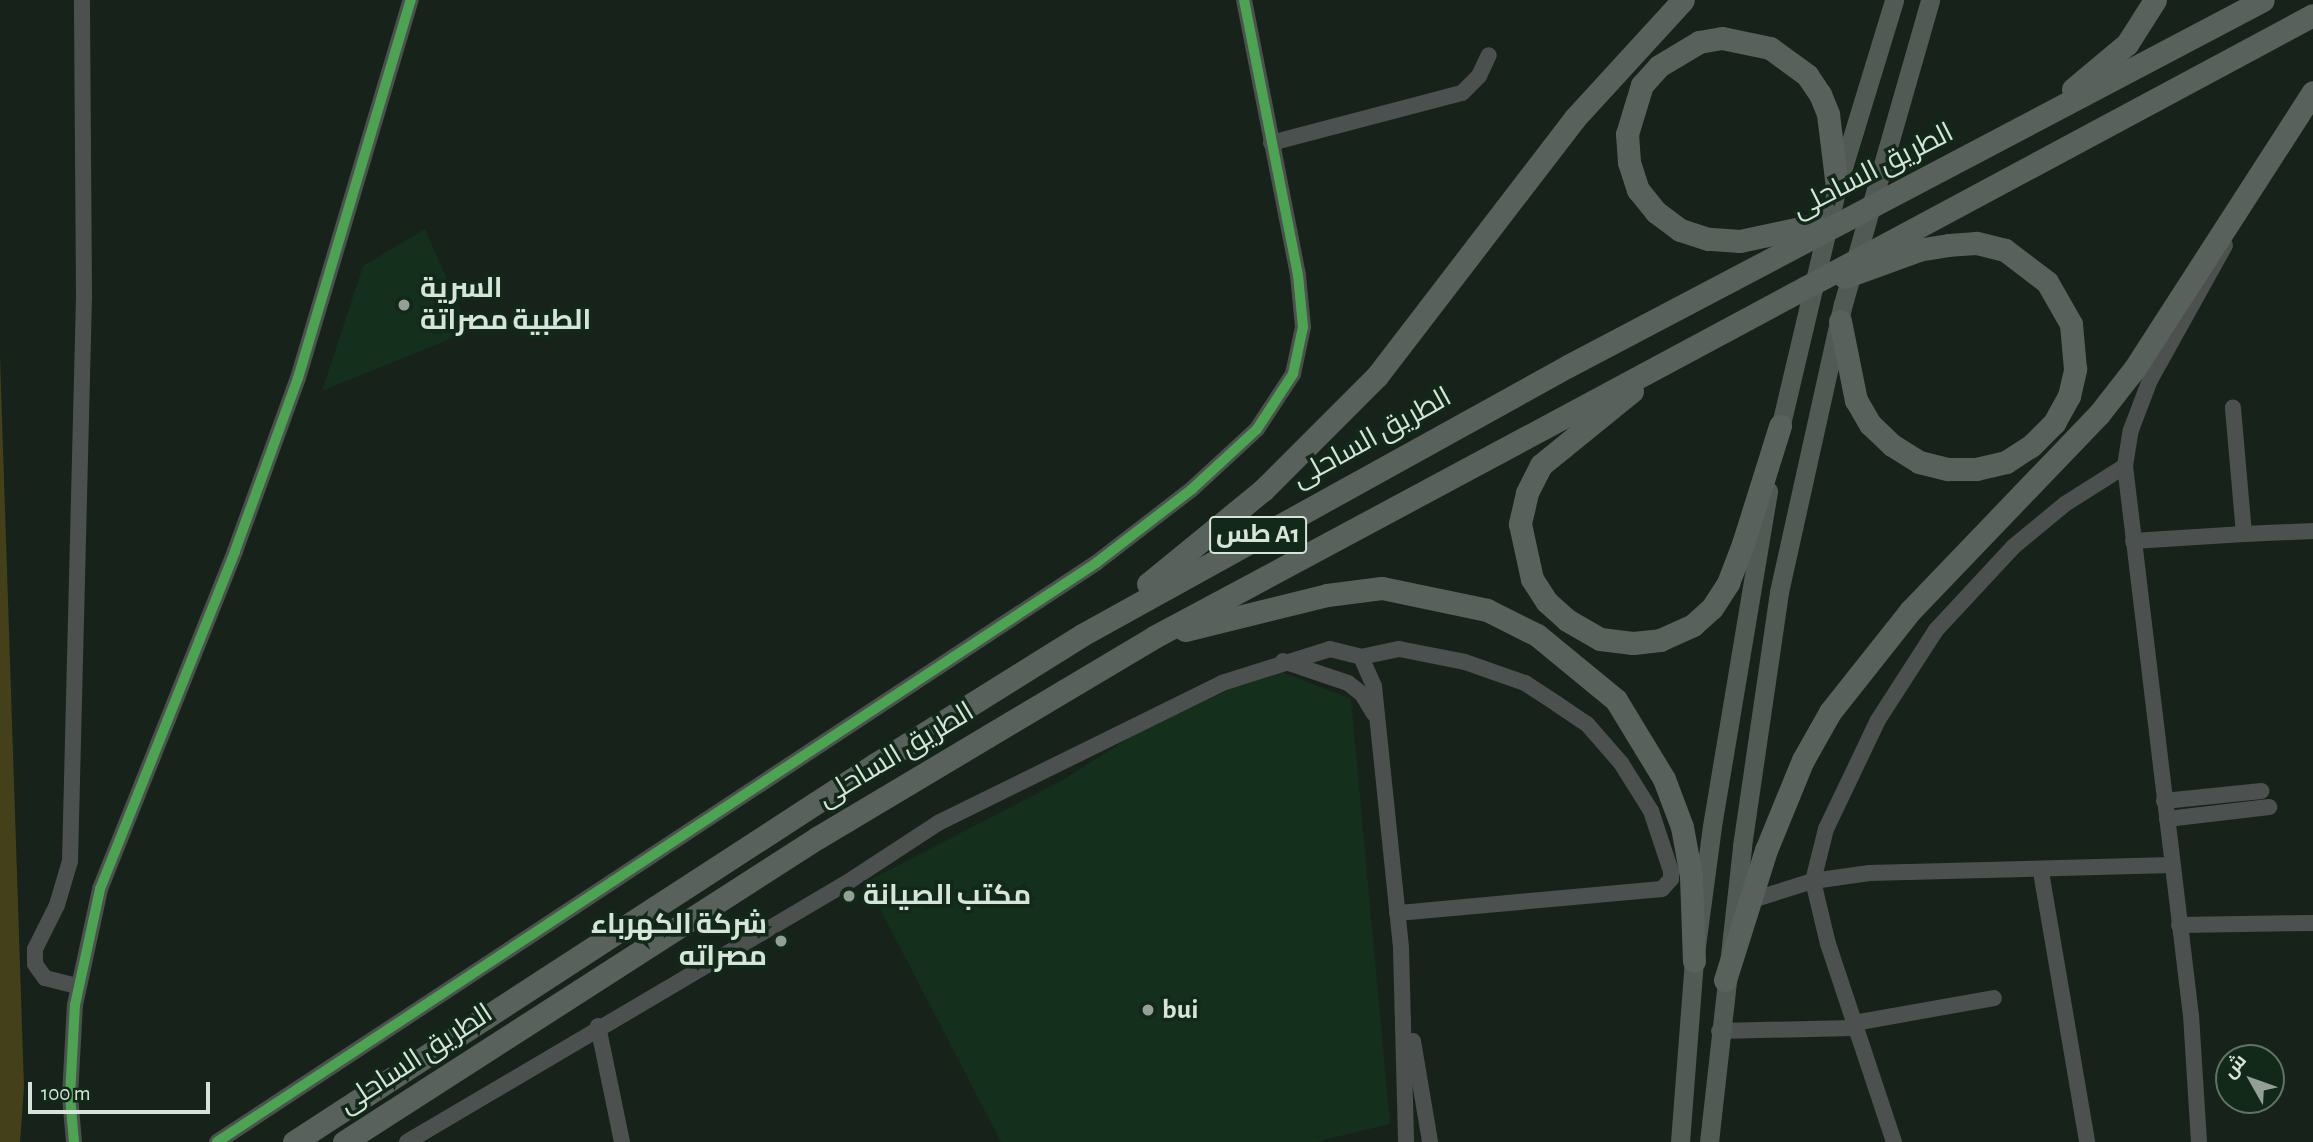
<!DOCTYPE html>
<meta charset="utf-8">
<style>
body{margin:0}
#map{position:relative;width:2313px;height:1142px;overflow:hidden;background:#17231a;font-family:"Alegreya Sans",Cairo,sans-serif}
div>[style]{position:absolute}
.built>*{inset:0;background:#142f1c}
.green>*{inset:0;background:#44411a}
.minor>*{height:16px;margin:-8px;padding:0 8px;transform-origin:8px;border-radius:8px;background:#4c514f}
.major>*{height:19px;margin:-9.5px;padding:0 9.5px;transform-origin:9.5px;border-radius:9.5px;background:#525a56}
.highway>*{height:23px;margin:-11.5px;padding:0 11.5px;transform-origin:11.5px;border-radius:11.5px;background:#58615c}
.cycleway>*{height:10px;margin:-5px;padding:0 5px;transform-origin:5px;border-radius:5px;background:#4ca352}
.dots>*{width:19px;height:19px;translate:-50% -50%;box-sizing:border-box;border:4px solid #122818;border-radius:50%}
span{translate:-50% -50%;white-space:nowrap;text-align:center;line-height:1.15;-webkit-text-stroke:7px #122818;paint-order:stroke}
.shield-label span{padding:2px 5px;background:#122818;border:2px solid;border-radius:5px;-webkit-text-stroke-width:0}
.shield-label{font-size:26px;color:#d7e4d9;font-weight:700}
.street-label{font-size:28px;color:#d7e4d9}
.poi-label{font-size:28px;color:#d7e4d9;font-weight:700}
.left{translate:0 -50%;text-align:left}
.right{translate:-100% -50%;text-align:right}
.north{position:absolute;left:2215px;top:1044px;width:70px;height:70px;box-sizing:border-box;background:#122818;border:2px solid #617365;border-radius:50%;rotate:310deg;font-size:19px;font-weight:700;line-height:28px;text-align:center;color:#d7e4d9}
.north::after{content:'';display:block;margin:auto;width:24px;height:32px;background:#94a096;clip-path:polygon(50% 0,100% 100%,50% 72%,0 100%)}
.scale{position:absolute;left:28px;top:1082px;width:182px;height:32px;box-sizing:border-box;border:4px solid #d7e4d9;border-top:0;padding-left:9px;font-size:21px;line-height:24px;white-space:nowrap;color:#d7e4d9;-webkit-text-stroke:5px #122818;paint-order:stroke}
</style>
<div id="map">
<div class="built">
<i style="clip-path:polygon(425px 229px,470px 331px,322px 391px,363px 266px)"></i>
<i style="clip-path:polygon(1274px 669px,1351px 699px,1390px 1124px,1315px 1142px,1001px 1142px,866px 882px,1063px 780px,1138px 732px)"></i>
</div>
<div class="green">
<i style="clip-path:polygon(0 358px,24px 1087px,20px 1142px,0 1142px)"></i>
</div>
<div class="minor">
<i style="left:1271px;top:143px;width:197px;rotate:-14.7deg"></i>
<i style="left:1462px;top:93px;width:24px;rotate:-45deg"></i>
<i style="left:1479px;top:76px;width:23px;rotate:-65deg"></i>
<i style="left:2244px;top:534px;width:69px;rotate:-2.5deg"></i>
<i style="left:2133px;top:541px;width:111px;rotate:-3.6deg"></i>
<i style="left:2244px;top:534px;width:127px;rotate:-95deg"></i>
<i style="left:1361px;top:657px;width:39px;rotate:-12deg"></i>
<i style="left:1399px;top:649px;width:67px;rotate:11.1deg"></i>
<i style="left:1465px;top:662px;width:64px;rotate:19.3deg"></i>
<i style="left:1525px;top:683px;width:38px;rotate:33deg"></i>
<i style="left:1557px;top:704px;width:36px;rotate:34deg"></i>
<i style="left:1587px;top:724px;width:52px;rotate:48.9deg"></i>
<i style="left:1621px;top:763px;width:57px;rotate:58deg"></i>
<i style="left:1651px;top:811px;width:63px;rotate:71.6deg"></i>
<i style="left:1671px;top:871px;width:8px;rotate:90deg"></i>
<i style="left:1671px;top:879px;width:13px;rotate:132deg"></i>
<i style="left:1662px;top:889px;width:266px;rotate:174.8deg"></i>
<i style="left:1283px;top:661px;width:69px;rotate:18.7deg"></i>
<i style="left:1348px;top:683px;width:18px;rotate:38deg"></i>
<i style="left:1362px;top:694px;width:23px;rotate:59deg"></i>
<i style="left:2164px;top:801px;width:98px;rotate:-5.9deg"></i>
<i style="left:2167px;top:819px;width:103px;rotate:-6.7deg"></i>
<i style="left:2041px;top:872px;width:274px;rotate:80.3deg"></i>
<i style="left:1749px;top:901px;width:67px;rotate:-17.4deg"></i>
<i style="left:1813px;top:881px;width:57px;rotate:-8.1deg"></i>
<i style="left:1869px;top:873px;width:303px;rotate:-1.5deg"></i>
<i style="left:2179px;top:925px;width:134px;rotate:-0.9deg"></i>
<i style="left:77px;top:986px;width:33px;rotate:-166deg"></i>
<i style="left:45px;top:978px;width:17px;rotate:-126deg"></i>
<i style="left:35px;top:964px;width:15px;rotate:-90deg"></i>
<i style="left:35px;top:949px;width:49px;rotate:-63.4deg"></i>
<i style="left:57px;top:905px;width:46px;rotate:-73.5deg"></i>
<i style="left:70px;top:861px;width:565px;rotate:-88.58deg"></i>
<i style="left:84px;top:296px;width:296px;rotate:-90.4deg"></i>
<i style="left:1854px;top:1023px;width:142px;rotate:-10.1deg"></i>
<i style="left:598px;top:1026px;width:118px;rotate:78.3deg"></i>
<i style="left:1719px;top:1031px;width:136px;rotate:-1.3deg"></i>
<i style="left:1413px;top:1041px;width:102px;rotate:80.4deg"></i>
<i style="left:74px;top:1142px;width:46px;rotate:-95deg"></i>
<i style="left:70px;top:1096px;width:91px;rotate:-86.9deg"></i>
<i style="left:75px;top:1005px;width:119px;rotate:-77.8deg"></i>
<i style="left:100px;top:889px;width:364px;rotate:-68.2deg"></i>
<i style="left:235px;top:551px;width:184px;rotate:-70deg"></i>
<i style="left:298px;top:378px;width:395px;rotate:-73.4deg"></i>
<i style="left:217px;top:1142px;width:1053px;rotate:-33.37deg"></i>
<i style="left:1096px;top:563px;width:121px;rotate:-37.6deg"></i>
<i style="left:1192px;top:489px;width:88px;rotate:-42.7deg"></i>
<i style="left:1257px;top:429px;width:66px;rotate:-56.8deg"></i>
<i style="left:1293px;top:374px;width:48px;rotate:-78deg"></i>
<i style="left:1303px;top:327px;width:52px;rotate:-95.5deg"></i>
<i style="left:1298px;top:275px;width:280px;rotate:-101.1deg"></i>
<i style="left:407px;top:1142px;width:512px;rotate:-30.52deg"></i>
<i style="left:848px;top:882px;width:108px;rotate:-33.2deg"></i>
<i style="left:938px;top:823px;width:317px;rotate:-26.2deg"></i>
<i style="left:1222px;top:683px;width:113px;rotate:-17.5deg"></i>
<i style="left:1330px;top:649px;width:32px;rotate:14deg"></i>
<i style="left:1361px;top:657px;width:32px;rotate:66deg"></i>
<i style="left:1374px;top:686px;width:263px;rotate:84.1deg"></i>
<i style="left:1401px;top:948px;width:194px;rotate:88.5deg"></i>
<i style="left:1894px;top:1142px;width:209px;rotate:-108.4deg"></i>
<i style="left:1828px;top:944px;width:65px;rotate:-103.4deg"></i>
<i style="left:1813px;top:881px;width:54px;rotate:-76deg"></i>
<i style="left:1826px;top:829px;width:121px;rotate:-64.5deg"></i>
<i style="left:1878px;top:720px;width:107px;rotate:-57.2deg"></i>
<i style="left:1936px;top:630px;width:113px;rotate:-47.1deg"></i>
<i style="left:2013px;top:547px;width:67px;rotate:-39.6deg"></i>
<i style="left:2065px;top:504px;width:71px;rotate:-32.3deg"></i>
<i style="left:2199px;top:1142px;width:126px;rotate:-93.6deg"></i>
<i style="left:2191px;top:1016px;width:554px;rotate:-96.84deg"></i>
<i style="left:2125px;top:466px;width:36px;rotate:-81deg"></i>
<i style="left:2131px;top:430px;width:53px;rotate:-69.2deg"></i>
<i style="left:2150px;top:380px;width:154px;rotate:-60.9deg"></i>
</div>
<div class="major">
<i style="left:1777px;top:441px;width:261px;rotate:-76.7deg"></i>
<i style="left:1837px;top:187px;width:195px;rotate:-73deg"></i>
<i style="left:1680px;top:1142px;width:182px;rotate:-85.6deg"></i>
<i style="left:1694px;top:961px;width:136px;rotate:-82.4deg"></i>
<i style="left:1712px;top:826px;width:340px;rotate:-80.5deg"></i>
<i style="left:1709px;top:1142px;width:298px;rotate:-83.6deg"></i>
<i style="left:1742px;top:846px;width:257px;rotate:-81.7deg"></i>
<i style="left:1779px;top:592px;width:295px;rotate:-77.5deg"></i>
<i style="left:1843px;top:304px;width:316px;rotate:-74deg"></i>
</div>
<div class="highway">
<i style="left:2073px;top:89px;width:70px;rotate:-39.8deg"></i>
<i style="left:2127px;top:44px;width:52px;rotate:-57.5deg"></i>
<i style="left:1814px;top:225px;width:76px;rotate:167.8deg"></i>
<i style="left:1740px;top:241px;width:32px;rotate:-176deg"></i>
<i style="left:1708px;top:239px;width:29px;rotate:-162deg"></i>
<i style="left:1680px;top:230px;width:30px;rotate:-143deg"></i>
<i style="left:1656px;top:212px;width:28px;rotate:-129deg"></i>
<i style="left:1638px;top:190px;width:29px;rotate:-108deg"></i>
<i style="left:1629px;top:162px;width:28px;rotate:-94deg"></i>
<i style="left:1627px;top:134px;width:51px;rotate:-73deg"></i>
<i style="left:1642px;top:85px;width:25px;rotate:-48deg"></i>
<i style="left:1659px;top:66px;width:47px;rotate:-31deg"></i>
<i style="left:1699px;top:42px;width:23px;rotate:-10deg"></i>
<i style="left:1722px;top:38px;width:49px;rotate:11.8deg"></i>
<i style="left:1770px;top:48px;width:46px;rotate:36.1deg"></i>
<i style="left:1807px;top:75px;width:23px;rotate:56deg"></i>
<i style="left:1820px;top:94px;width:22px;rotate:68deg"></i>
<i style="left:1828px;top:114px;width:74px;rotate:83deg"></i>
<i style="left:1840px;top:321px;width:81px;rotate:78.6deg"></i>
<i style="left:1856px;top:400px;width:28px;rotate:60deg"></i>
<i style="left:1870px;top:424px;width:30px;rotate:44deg"></i>
<i style="left:1892px;top:445px;width:32px;rotate:32deg"></i>
<i style="left:1919px;top:462px;width:30px;rotate:14deg"></i>
<i style="left:1948px;top:469px;width:28px"></i>
<i style="left:1976px;top:469px;width:31px;rotate:-13deg"></i>
<i style="left:2006px;top:462px;width:30px;rotate:-33deg"></i>
<i style="left:2031px;top:446px;width:33px;rotate:-45deg"></i>
<i style="left:2054px;top:423px;width:31px;rotate:-61deg"></i>
<i style="left:2069px;top:396px;width:28px;rotate:-77deg"></i>
<i style="left:2075px;top:369px;width:45px;rotate:-95.1deg"></i>
<i style="left:2071px;top:324px;width:48px;rotate:-119.7deg"></i>
<i style="left:2047px;top:282px;width:53px;rotate:-142.7deg"></i>
<i style="left:2005px;top:250px;width:30px;rotate:-166deg"></i>
<i style="left:1976px;top:243px;width:27px;rotate:176deg"></i>
<i style="left:1949px;top:245px;width:30px;rotate:171deg"></i>
<i style="left:1919px;top:250px;width:79px;rotate:160deg"></i>
<i style="left:1632px;top:391px;width:117px;rotate:140.9deg"></i>
<i style="left:1541px;top:465px;width:31px;rotate:117deg"></i>
<i style="left:1527px;top:493px;width:32px;rotate:103deg"></i>
<i style="left:1520px;top:524px;width:56px;rotate:77.7deg"></i>
<i style="left:1532px;top:579px;width:27px;rotate:57deg"></i>
<i style="left:1547px;top:602px;width:27px;rotate:42deg"></i>
<i style="left:1567px;top:620px;width:38px;rotate:30deg"></i>
<i style="left:1600px;top:639px;width:33px;rotate:7deg"></i>
<i style="left:1633px;top:643px;width:27px;rotate:-6deg"></i>
<i style="left:1660px;top:640px;width:36px;rotate:-24deg"></i>
<i style="left:1693px;top:625px;width:25px;rotate:-42deg"></i>
<i style="left:1712px;top:608px;width:30px;rotate:-57deg"></i>
<i style="left:1728px;top:583px;width:42px;rotate:-69deg"></i>
<i style="left:1743px;top:544px;width:124px;rotate:-72.6deg"></i>
<i style="left:1148px;top:584px;width:149px;rotate:-39.3deg"></i>
<i style="left:1263px;top:490px;width:161px;rotate:-45deg"></i>
<i style="left:1377px;top:376px;width:324px;rotate:-52.5deg"></i>
<i style="left:1574px;top:119px;width:161px;rotate:-47.5deg"></i>
<i style="left:1185px;top:630px;width:146px;rotate:-13.8deg"></i>
<i style="left:1327px;top:595px;width:55px;rotate:-7.3deg"></i>
<i style="left:1382px;top:588px;width:107px;rotate:11.8deg"></i>
<i style="left:1487px;top:610px;width:56px;rotate:26.6deg"></i>
<i style="left:1537px;top:635px;width:102px;rotate:39.4deg"></i>
<i style="left:1616px;top:700px;width:92px;rotate:58.7deg"></i>
<i style="left:1664px;top:779px;width:51px;rotate:69.4deg"></i>
<i style="left:1682px;top:827px;width:50px;rotate:79.6deg"></i>
<i style="left:1691px;top:876px;width:85px;rotate:88deg"></i>
<i style="left:1725px;top:980px;width:136px;rotate:-72.5deg"></i>
<i style="left:1766px;top:850px;width:97px;rotate:-67.7deg"></i>
<i style="left:1803px;top:760px;width:55px;rotate:-60.6deg"></i>
<i style="left:1830px;top:712px;width:129px;rotate:-51.6deg"></i>
<i style="left:1910px;top:611px;width:273px;rotate:-46.2deg"></i>
<i style="left:2099px;top:414px;width:58px;rotate:-52deg"></i>
<i style="left:2135px;top:368px;width:328px;rotate:-57.2deg"></i>
<i style="left:294px;top:1142px;width:692px;rotate:-33.02deg"></i>
<i style="left:874px;top:765px;width:245px;rotate:-32deg"></i>
<i style="left:1082px;top:635px;width:555px;rotate:-28.96deg"></i>
<i style="left:1568px;top:366px;width:785px;rotate:-27.77deg"></i>
<i style="left:344px;top:1142px;width:562px;rotate:-32.73deg"></i>
<i style="left:817px;top:838px;width:392px;rotate:-30.8deg"></i>
<i style="left:1154px;top:637px;width:1315px;rotate:-28.22deg"></i>
</div>
<div class="cycleway">
<i style="left:74px;top:1142px;width:46px;rotate:-95deg"></i>
<i style="left:70px;top:1096px;width:91px;rotate:-86.9deg"></i>
<i style="left:75px;top:1005px;width:119px;rotate:-77.8deg"></i>
<i style="left:100px;top:889px;width:364px;rotate:-68.2deg"></i>
<i style="left:235px;top:551px;width:184px;rotate:-70deg"></i>
<i style="left:298px;top:378px;width:395px;rotate:-73.4deg"></i>
<i style="left:217px;top:1142px;width:1053px;rotate:-33.37deg"></i>
<i style="left:1096px;top:563px;width:121px;rotate:-37.6deg"></i>
<i style="left:1192px;top:489px;width:88px;rotate:-42.7deg"></i>
<i style="left:1257px;top:429px;width:66px;rotate:-56.8deg"></i>
<i style="left:1293px;top:374px;width:48px;rotate:-78deg"></i>
<i style="left:1303px;top:327px;width:52px;rotate:-95.5deg"></i>
<i style="left:1298px;top:275px;width:280px;rotate:-101.1deg"></i>
</div>
<div class="dots">
<i style="left:404px;top:305px;background:#94a096"></i>
<i style="left:849px;top:896px;background:#94a096"></i>
<i style="left:781px;top:941px;background:#94a096"></i>
<i style="left:1148px;top:1010px;background:#94a096"></i>
</div>
<div class="shield-label">
<span style="left:1258px;top:535px">طس A1</span>
</div>
<div class="street-label">
<span style="left:1873px;top:171px;rotate:-27deg">الطريق الساحلى</span>
<span style="left:1372px;top:438px;rotate:-29deg">الطريق الساحلى</span>
<span style="left:896px;top:755px;rotate:-31deg">الطريق الساحلى</span>
<span style="left:416px;top:1059px;rotate:-33deg">الطريق الساحلى</span>
</div>
<div class="poi-label">
<span class="left" style="left:420px;top:305px">السرية<br>الطبية مصراتة</span>
<span class="left" style="left:863px;top:896px">مكتب الصيانة</span>
<span class="right" style="left:767px;top:941px">شركة الكهرباء<br>مصراته</span>
<span class="left" style="left:1162px;top:1010px">bui</span>
</div>
<div class="north">ش</div>
<div class="scale">100 m</div>
</div>
